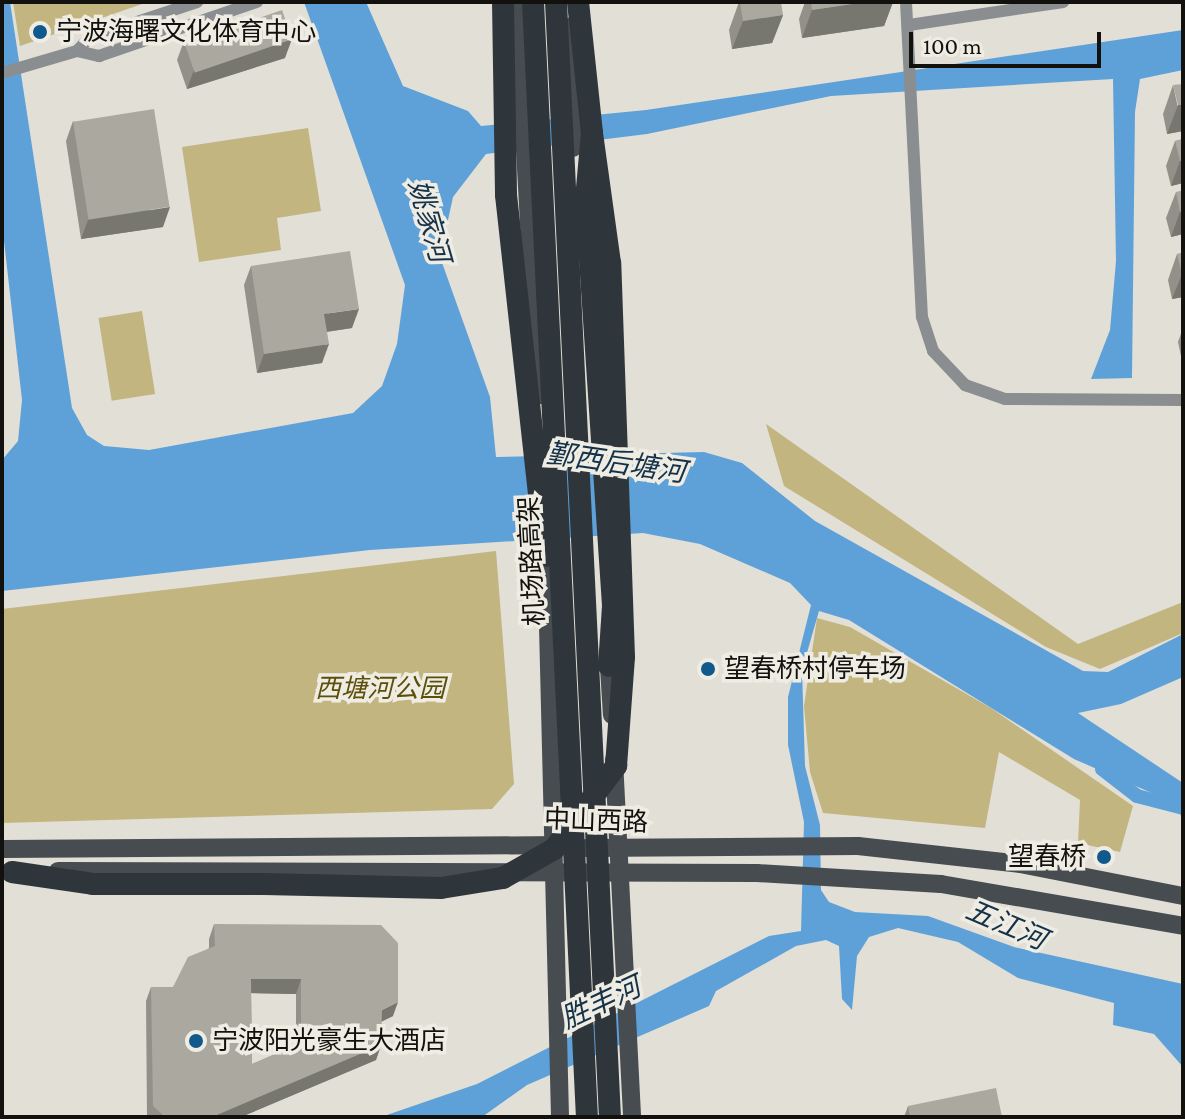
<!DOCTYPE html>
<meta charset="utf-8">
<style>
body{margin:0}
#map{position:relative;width:1185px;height:1119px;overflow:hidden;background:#e1dfd6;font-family:"Crimson Pro","Noto Sans SC",serif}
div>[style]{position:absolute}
.green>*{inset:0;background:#c2b580;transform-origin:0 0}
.water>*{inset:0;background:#5ea1d9}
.canal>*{height:14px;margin:-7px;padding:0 7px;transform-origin:7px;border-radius:7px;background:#5ea1d9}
.street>*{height:12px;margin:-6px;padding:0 6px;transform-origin:6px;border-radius:6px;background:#8b8e91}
.primary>*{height:18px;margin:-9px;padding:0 9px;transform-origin:9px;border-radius:9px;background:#474c51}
.highway>*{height:22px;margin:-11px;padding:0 11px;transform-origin:11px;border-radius:11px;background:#2f363b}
.highway-bridge>*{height:22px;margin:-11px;padding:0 11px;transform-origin:11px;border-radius:11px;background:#2f363b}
.wall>*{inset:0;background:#929089}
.shaded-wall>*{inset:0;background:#77766f}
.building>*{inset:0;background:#aaa89f;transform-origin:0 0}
.dots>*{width:22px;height:22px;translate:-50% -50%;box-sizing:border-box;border:4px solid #efede3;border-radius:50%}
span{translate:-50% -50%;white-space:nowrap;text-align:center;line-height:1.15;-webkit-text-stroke:7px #efede3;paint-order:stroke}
.poi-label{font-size:26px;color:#12110e}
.left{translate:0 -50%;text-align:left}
.right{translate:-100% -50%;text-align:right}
.street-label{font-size:26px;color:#12110e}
.park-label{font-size:26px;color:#5c4e0b;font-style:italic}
.water-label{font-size:28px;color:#153249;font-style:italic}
.frame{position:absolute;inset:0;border:4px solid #12110e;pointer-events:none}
.scale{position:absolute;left:909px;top:32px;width:192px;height:36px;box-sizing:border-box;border:4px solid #12110e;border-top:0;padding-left:10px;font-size:24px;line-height:28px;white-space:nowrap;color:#12110e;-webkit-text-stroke:6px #efede3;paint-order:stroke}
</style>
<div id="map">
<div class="green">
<i style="clip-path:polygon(13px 2px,148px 2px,20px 46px)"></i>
<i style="clip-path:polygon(308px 128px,321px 211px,277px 218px,281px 250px,199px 262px,182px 147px)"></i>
<i style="left:142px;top:311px;width:84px;height:44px;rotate:81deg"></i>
<i style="clip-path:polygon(766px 424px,1078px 644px,1183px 602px,1183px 633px,1100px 669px,1046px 647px,784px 486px)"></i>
<i style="clip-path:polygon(496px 551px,514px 784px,492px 809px,2px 823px,2px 609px)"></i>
<i style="clip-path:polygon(817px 618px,850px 627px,991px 708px,1133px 806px,1120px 852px,1078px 843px,1080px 800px,999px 752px,985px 828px,823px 813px,810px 772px,804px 706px)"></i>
</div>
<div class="water">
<i style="clip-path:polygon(2px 2px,10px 2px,72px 408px,87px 435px,104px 446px,149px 450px,353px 413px,382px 386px,397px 344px,405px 285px,304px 2px,366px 2px,403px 86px,468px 111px,481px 126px,646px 110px,1183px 30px,1183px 70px,1140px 79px,1135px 112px,1132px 378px,1091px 379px,1110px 330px,1116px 261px,1113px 79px,831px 96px,647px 134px,486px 154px,453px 197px,440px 257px,490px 397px,496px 457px,704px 452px,742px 463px,815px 521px,1083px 671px,1108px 672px,1183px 634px,1183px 677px,1121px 704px,1078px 713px,1183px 783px,1183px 818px,1170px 801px,1074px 759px,849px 620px,819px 611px,802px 670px,805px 766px,820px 825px,821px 890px,829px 902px,855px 912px,928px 916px,1014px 947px,1183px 984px,1183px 1067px,1154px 1034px,1113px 1025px,1114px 1003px,1018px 978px,958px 942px,898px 928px,869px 937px,857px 956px,852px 1010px,842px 999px,839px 946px,826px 940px,796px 946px,716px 991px,709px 1006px,527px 1085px,482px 1117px,381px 1117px,477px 1084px,769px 936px,801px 931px,804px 822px,788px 745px,788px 697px,811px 605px,790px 583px,700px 544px,643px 533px,370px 550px,2px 591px,2px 460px,18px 441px,22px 400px,2px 223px)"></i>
</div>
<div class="canal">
<i style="left:1102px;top:769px;width:44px;rotate:37.6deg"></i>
<i style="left:1137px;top:796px;width:48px;rotate:14.6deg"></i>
</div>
<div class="street">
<i style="left:906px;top:2px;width:315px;rotate:87.1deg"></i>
<i style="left:922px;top:317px;width:36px;rotate:72deg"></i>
<i style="left:933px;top:351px;width:47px;rotate:46.7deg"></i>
<i style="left:965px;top:385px;width:42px;rotate:19.3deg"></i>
<i style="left:1005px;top:399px;width:178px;rotate:0.3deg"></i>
<i style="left:909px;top:25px;width:156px;rotate:-8.5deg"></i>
<i style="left:77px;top:51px;width:18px;rotate:-47deg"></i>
<i style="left:89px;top:38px;width:114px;rotate:-18.4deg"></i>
<i style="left:2px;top:73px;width:78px;rotate:-16.3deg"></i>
<i style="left:77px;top:51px;width:23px;rotate:13deg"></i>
<i style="left:99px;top:56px;width:167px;rotate:-18.9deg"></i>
</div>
<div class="primary">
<i style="left:517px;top:2px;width:394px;rotate:86.9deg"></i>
<i style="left:572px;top:26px;width:122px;rotate:89.5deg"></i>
<i style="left:546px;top:544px;width:573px;rotate:88.6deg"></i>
<i style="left:608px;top:652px;width:63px;rotate:86.4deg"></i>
<i style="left:614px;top:760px;width:357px;rotate:87.1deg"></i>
<i style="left:586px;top:848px;width:272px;rotate:-0.4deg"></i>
<i style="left:858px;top:846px;width:163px;rotate:6.3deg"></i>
<i style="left:1020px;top:864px;width:166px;rotate:11.1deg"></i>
<i style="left:2px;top:849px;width:559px;rotate:-0.41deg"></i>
<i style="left:58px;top:871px;width:699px;rotate:0.16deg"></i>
<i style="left:757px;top:873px;width:184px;rotate:3.4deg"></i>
<i style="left:941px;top:884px;width:246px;rotate:9.8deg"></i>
</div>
<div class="highway">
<i style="left:503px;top:2px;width:193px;rotate:89.1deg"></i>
<i style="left:506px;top:195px;width:363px;rotate:83.7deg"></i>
<i style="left:578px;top:2px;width:132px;rotate:83.9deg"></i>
<i style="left:592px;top:133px;width:66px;rotate:95.2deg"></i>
<i style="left:586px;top:199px;width:408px;rotate:86.2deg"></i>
<i style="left:613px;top:606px;width:60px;rotate:93.8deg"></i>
<i style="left:12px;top:872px;width:82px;rotate:8.4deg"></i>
<i style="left:93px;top:884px;width:171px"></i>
</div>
<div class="highway-bridge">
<i style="left:533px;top:2px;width:1116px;rotate:87.23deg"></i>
<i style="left:556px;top:2px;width:1116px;rotate:87.23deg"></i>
<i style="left:264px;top:884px;width:177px;rotate:1.3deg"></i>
<i style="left:441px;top:888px;width:63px;rotate:-9.2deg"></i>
<i style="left:503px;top:878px;width:59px;rotate:-29.6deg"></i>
<i style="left:554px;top:849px;width:104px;rotate:-53.2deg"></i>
<i style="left:616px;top:766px;width:109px;rotate:-85.8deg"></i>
<i style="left:624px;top:657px;width:394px;rotate:-92deg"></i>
<i style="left:610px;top:263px;width:131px;rotate:-97.9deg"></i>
</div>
<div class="wall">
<i style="clip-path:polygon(739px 2px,783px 15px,772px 43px,732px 49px,729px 30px)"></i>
<i style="clip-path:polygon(805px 2px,893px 2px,884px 26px,802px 38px,799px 19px)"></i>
<i style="clip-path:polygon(184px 41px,285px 58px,187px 89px,177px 60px)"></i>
<i style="clip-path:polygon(1173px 85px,1183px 131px,1167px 134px,1163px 114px)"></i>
<i style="clip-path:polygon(73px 121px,163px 227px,81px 239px,66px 141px)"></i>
<i style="clip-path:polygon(1183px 139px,1183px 183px,1171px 186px,1166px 166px,1175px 141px)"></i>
<i style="clip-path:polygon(1183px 191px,1183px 234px,1171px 237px,1166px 218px,1176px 192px)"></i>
<i style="clip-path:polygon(1183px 253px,1183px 297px,1172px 299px,1168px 280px,1177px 254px)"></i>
<i style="clip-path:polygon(251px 266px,352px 328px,327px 332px,322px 363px,257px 373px,244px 285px)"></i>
<i style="clip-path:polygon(1183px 328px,1183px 361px,1182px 361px,1178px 342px)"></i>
<i style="clip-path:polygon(evenodd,214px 924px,393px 1016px,381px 1022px,381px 1045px,376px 1060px,241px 1117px,147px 1117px,146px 1001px,151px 987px,173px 987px,209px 948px,209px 939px,214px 924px,251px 993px,296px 994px,296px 1045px,252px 1064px,251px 993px)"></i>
<i style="clip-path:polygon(908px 1106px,1002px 1117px,904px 1117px)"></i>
</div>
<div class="shaded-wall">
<i style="clip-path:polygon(866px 2px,893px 2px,884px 26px,802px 38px,812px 10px)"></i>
<i style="clip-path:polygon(783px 15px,772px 43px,732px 49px,743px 21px)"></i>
<i style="clip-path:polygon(292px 39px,285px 58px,187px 89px,194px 70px)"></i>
<i style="clip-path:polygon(1178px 105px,1183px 105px,1183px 131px,1167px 134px)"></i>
<i style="clip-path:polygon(1183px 160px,1183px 183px,1171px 186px,1180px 161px)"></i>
<i style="clip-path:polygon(170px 207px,163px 227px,81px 239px,88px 220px)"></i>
<i style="clip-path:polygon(1183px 211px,1183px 234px,1171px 237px,1180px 212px)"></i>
<i style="clip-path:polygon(1182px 274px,1183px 274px,1183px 297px,1172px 299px)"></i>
<i style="clip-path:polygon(359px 309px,352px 328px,317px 333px,324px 314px)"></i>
<i style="clip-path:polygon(329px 344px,322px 363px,257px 373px,264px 354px)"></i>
<i style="clip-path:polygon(251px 979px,301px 979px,296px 994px,246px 993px)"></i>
<i style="clip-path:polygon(398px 1002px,393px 1016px,376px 1024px,382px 1010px)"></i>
<i style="clip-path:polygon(381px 1045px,376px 1060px,241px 1117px,212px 1117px)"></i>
</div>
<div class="building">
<i style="clip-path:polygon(740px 2px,781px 2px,783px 15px,743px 21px)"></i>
<i style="clip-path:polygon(811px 2px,866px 2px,812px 10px)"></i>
<i style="left:282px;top:10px;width:31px;height:103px;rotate:71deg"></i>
<i style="clip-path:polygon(1183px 84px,1183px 105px,1178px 105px,1173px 85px)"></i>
<i style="left:154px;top:109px;width:99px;height:82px;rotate:81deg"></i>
<i style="clip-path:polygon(1183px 139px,1183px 160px,1180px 161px,1175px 141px)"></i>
<i style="clip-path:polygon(1183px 191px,1183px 211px,1180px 212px,1176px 192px)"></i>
<i style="clip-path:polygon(350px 251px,359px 309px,324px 314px,329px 344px,264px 354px,251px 266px)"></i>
<i style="clip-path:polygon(1183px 253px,1183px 274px,1182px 274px,1177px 254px)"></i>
<i style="clip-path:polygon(evenodd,214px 924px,381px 925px,398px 943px,398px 1002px,382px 1010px,381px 1045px,212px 1117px,165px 1117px,153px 1106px,151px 987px,173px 987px,188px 957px,215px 946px,214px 924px,251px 979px,301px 979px,301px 1043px,252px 1064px,251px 979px)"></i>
<i style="clip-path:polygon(996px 1088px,1002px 1117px,910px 1117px,908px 1106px)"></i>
</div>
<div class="dots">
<i style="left:40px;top:32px;background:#10598d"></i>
<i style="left:708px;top:669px;background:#10598d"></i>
<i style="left:1104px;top:857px;background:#10598d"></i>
<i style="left:196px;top:1041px;background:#10598d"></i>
</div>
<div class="poi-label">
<span class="left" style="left:56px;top:32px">宁波海曙文化体育中心</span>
<span class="left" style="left:724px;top:669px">望春桥村停车场</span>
<span class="right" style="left:1086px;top:857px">望春桥</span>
<span class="left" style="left:212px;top:1041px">宁波阳光豪生大酒店</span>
</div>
<div class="street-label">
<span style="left:532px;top:561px;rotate:-93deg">机场路高架</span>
<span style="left:596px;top:821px;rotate:2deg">中山西路</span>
</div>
<div class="park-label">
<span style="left:380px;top:689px">西塘河公园</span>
</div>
<div class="water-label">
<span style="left:429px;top:221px;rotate:74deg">姚家河</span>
<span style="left:616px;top:463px;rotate:8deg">鄞西后塘河</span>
<span style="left:1006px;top:925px;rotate:23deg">五江河</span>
<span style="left:601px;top:1003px;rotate:-25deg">胜丰河</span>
</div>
<div class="frame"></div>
<div class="scale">100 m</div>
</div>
